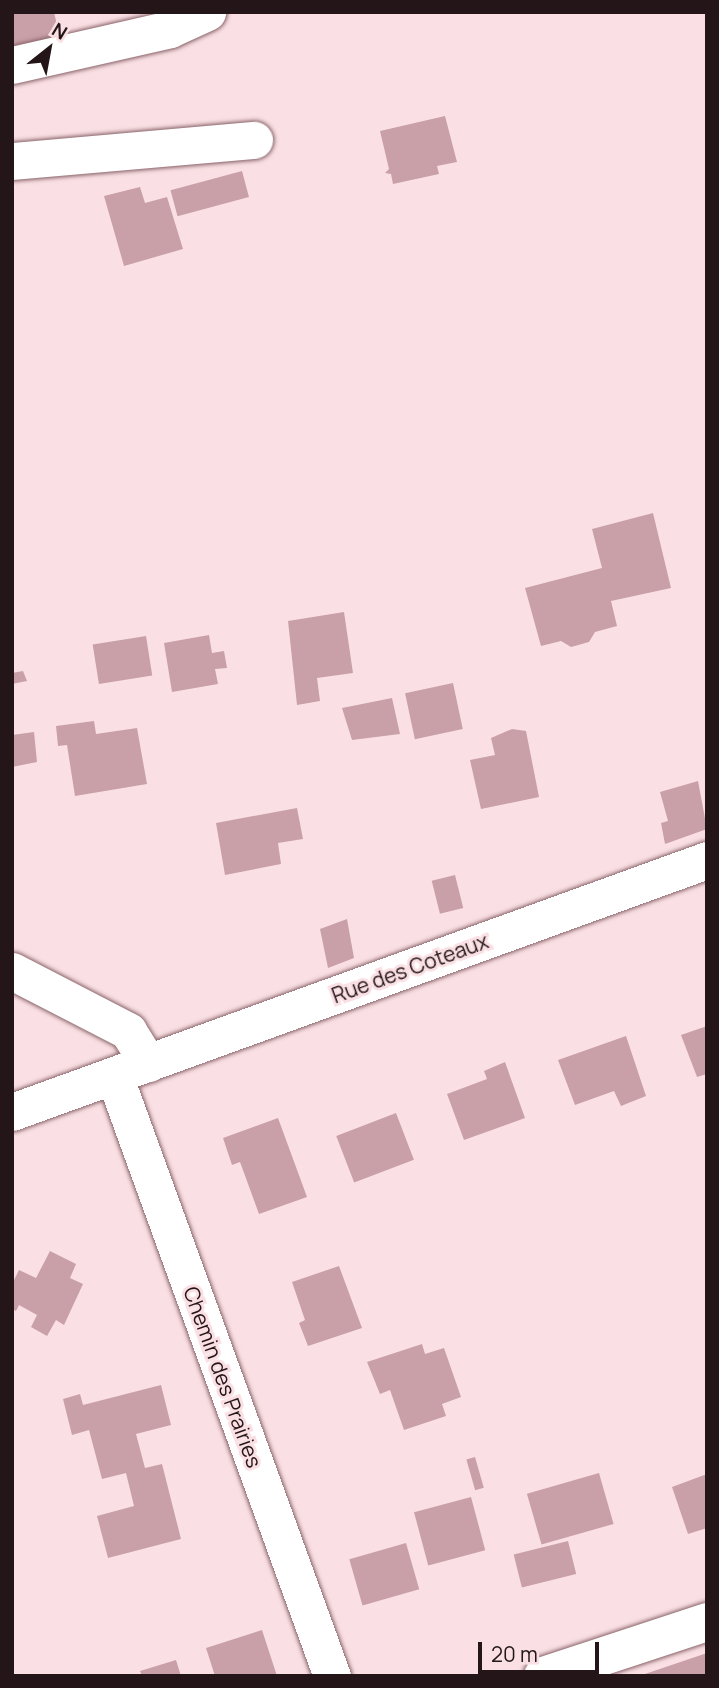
<!DOCTYPE html>
<style>
body{margin:0}
#map{position:relative;width:719px;height:1688px;overflow:hidden;background:#fae0e4;font-family:Manrope,sans-serif}
div>[style]{position:absolute}
.building>*{inset:0;background:#c9a0a7;transform-origin:0 0}
.roads{filter:drop-shadow(0 0 2px #89646a) drop-shadow(0 0 2px #89646a)}
.minor>*{height:37px;margin:-18.5px;padding:0 18.5px;transform-origin:18.5px;border-radius:18.5px;background:#fff}
.secondary>*{height:38px;margin:-19px;padding:0 19px;transform-origin:19px;border-radius:19px;background:#fff}
span{translate:-50% -50%;white-space:nowrap;text-align:center;line-height:1.15;-webkit-text-stroke:6px #fae0e4;paint-order:stroke}
.street-label{font-size:21px;color:#241618}
.frame{position:absolute;inset:0;border:14px solid #241618;pointer-events:none}
.north{position:absolute;left:14px;top:14px;width:70px;height:70px;-webkit-text-stroke:5px #fae0e4;paint-order:stroke;rotate:31deg;font-size:19px;font-weight:700;line-height:28px;text-align:center;color:#241618}
.north::after{content:'';display:block;margin:auto;width:24px;height:32px;background:#241618;clip-path:polygon(50% 0,100% 100%,50% 72%,0 100%)}
.scale{position:absolute;left:478px;top:1642px;width:121px;height:32px;box-sizing:border-box;border:4px solid #241618;border-top:0;padding-left:9px;font-size:21px;line-height:24px;white-space:nowrap;color:#241618;-webkit-text-stroke:5px #fae0e4;paint-order:stroke}
</style>
<div id="map">
<div class="building">
<i style="clip-path:polygon(12px 12px,54px 12px,60px 39px,14px 51px)"></i>
<i style="clip-path:polygon(445px 116px,457px 162px,437px 166px,439px 174px,393px 184px,391px 174px,385px 173px,389px 169px,380px 131px)"></i>
<i style="left:242px;top:171px;width:27px;height:74px;rotate:75deg"></i>
<i style="clip-path:polygon(140px 187px,145px 203px,167px 197px,183px 249px,124px 266px,104px 196px)"></i>
<i style="clip-path:polygon(653px 513px,671px 588px,611px 601px,617px 626px,595px 632px,589px 642px,571px 647px,561px 641px,541px 646px,525px 588px,602px 568px,592px 529px)"></i>
<i style="clip-path:polygon(344px 612px,353px 673px,317px 678px,320px 701px,297px 705px,288px 621px)"></i>
<i style="clip-path:polygon(209px 635px,212px 653px,224px 651px,227px 668px,215px 669px,218px 684px,172px 692px,164px 643px)"></i>
<i style="left:146px;top:636px;width:40px;height:54px;rotate:81deg"></i>
<i style="clip-path:polygon(23px 671px,27px 681px,12px 684px,12px 673px)"></i>
<i style="left:453px;top:683px;width:47px;height:49px;rotate:78deg"></i>
<i style="clip-path:polygon(392px 698px,400px 734px,352px 740px,342px 708px)"></i>
<i style="clip-path:polygon(94px 721px,96px 734px,137px 728px,147px 784px,75px 796px,67px 745px,58px 746px,56px 726px)"></i>
<i style="clip-path:polygon(512px 729px,526px 731px,539px 797px,481px 809px,470px 760px,495px 755px,491px 738px)"></i>
<i style="clip-path:polygon(34px 732px,37px 762px,12px 767px,12px 735px)"></i>
<i style="clip-path:polygon(698px 781px,707px 829px,665px 844px,661px 823px,668px 821px,660px 792px)"></i>
<i style="clip-path:polygon(297px 808px,303px 839px,278px 843px,281px 864px,225px 875px,216px 823px)"></i>
<i style="left:455px;top:875px;width:34px;height:24px;rotate:76deg"></i>
<i style="clip-path:polygon(347px 919px,354px 958px,328px 968px,320px 929px)"></i>
<i style="clip-path:polygon(707px 1026px,707px 1074px,697px 1077px,681px 1035px)"></i>
<i style="clip-path:polygon(626px 1036px,646px 1096px,621px 1106px,614px 1091px,575px 1105px,558px 1060px)"></i>
<i style="clip-path:polygon(505px 1062px,525px 1118px,464px 1140px,447px 1094px,487px 1079px,484px 1071px)"></i>
<i style="left:396px;top:1113px;width:50px;height:64px;rotate:69deg"></i>
<i style="clip-path:polygon(278px 1118px,307px 1197px,259px 1214px,240px 1162px,232px 1165px,223px 1138px)"></i>
<i style="clip-path:polygon(50px 1251px,76px 1264px,70px 1278px,83px 1284px,64px 1325px,56px 1320px,47px 1336px,31px 1327px,37px 1315px,19px 1305px,16px 1311px,12px 1309px,12px 1284px,19px 1270px,36px 1278px)"></i>
<i style="clip-path:polygon(339px 1266px,362px 1328px,308px 1346px,299px 1323px,305px 1320px,292px 1282px)"></i>
<i style="clip-path:polygon(422px 1344px,425px 1354px,444px 1348px,461px 1397px,442px 1404px,446px 1416px,404px 1430px,390px 1390px,380px 1394px,367px 1362px)"></i>
<i style="clip-path:polygon(161px 1385px,171px 1425px,136px 1434px,145px 1468px,162px 1464px,181px 1539px,108px 1558px,97px 1516px,134px 1506px,126px 1473px,102px 1479px,89px 1430px,72px 1435px,63px 1399px,80px 1394px,83px 1405px)"></i>
<i style="left:475px;top:1457px;width:32px;height:9px;rotate:74deg"></i>
<i style="left:599px;top:1473px;width:53px;height:75px;rotate:74deg"></i>
<i style="clip-path:polygon(707px 1474px,707px 1528px,688px 1534px,672px 1487px)"></i>
<i style="left:471px;top:1497px;width:55px;height:59px;rotate:75deg"></i>
<i style="left:568px;top:1541px;width:34px;height:56px;rotate:76deg"></i>
<i style="left:406px;top:1543px;width:48px;height:59px;rotate:74deg"></i>
<i style="clip-path:polygon(262px 1630px,277px 1676px,215px 1676px,206px 1648px)"></i>
<i style="clip-path:polygon(707px 1653px,707px 1676px,642px 1676px,642px 1675px)"></i>
<i style="clip-path:polygon(176px 1660px,181px 1676px,142px 1676px,140px 1671px)"></i>
</div>
<div class="roads">
<div class="minor">
<i style="left:12px;top:65px;width:162px;rotate:-12.8deg"></i>
<i style="left:170px;top:29px;width:41px;rotate:-24.7deg"></i>
<i style="left:12px;top:161px;width:243px;rotate:-5deg"></i>
<i style="left:12px;top:971px;width:131px;rotate:27.3deg"></i>
<i style="left:128px;top:1031px;width:38px;rotate:58deg"></i>
<i style="left:115px;top:1078px;width:636px;rotate:70.06deg"></i>
<i style="left:12px;top:1112px;width:739px;rotate:-19.93deg"></i>
</div>
<div class="secondary">
<i style="left:543px;top:1676px;width:173px;rotate:-18.2deg"></i>
</div>
</div>
<div class="street-label">
<span style="left:410px;top:968px;rotate:-20deg">Rue des Coteaux</span>
<span style="left:223px;top:1377px;rotate:70deg">Chemin des Prairies</span>
</div>
<div class="frame"></div>
<div class="north">N</div>
<div class="scale">20 m</div>
</div>
